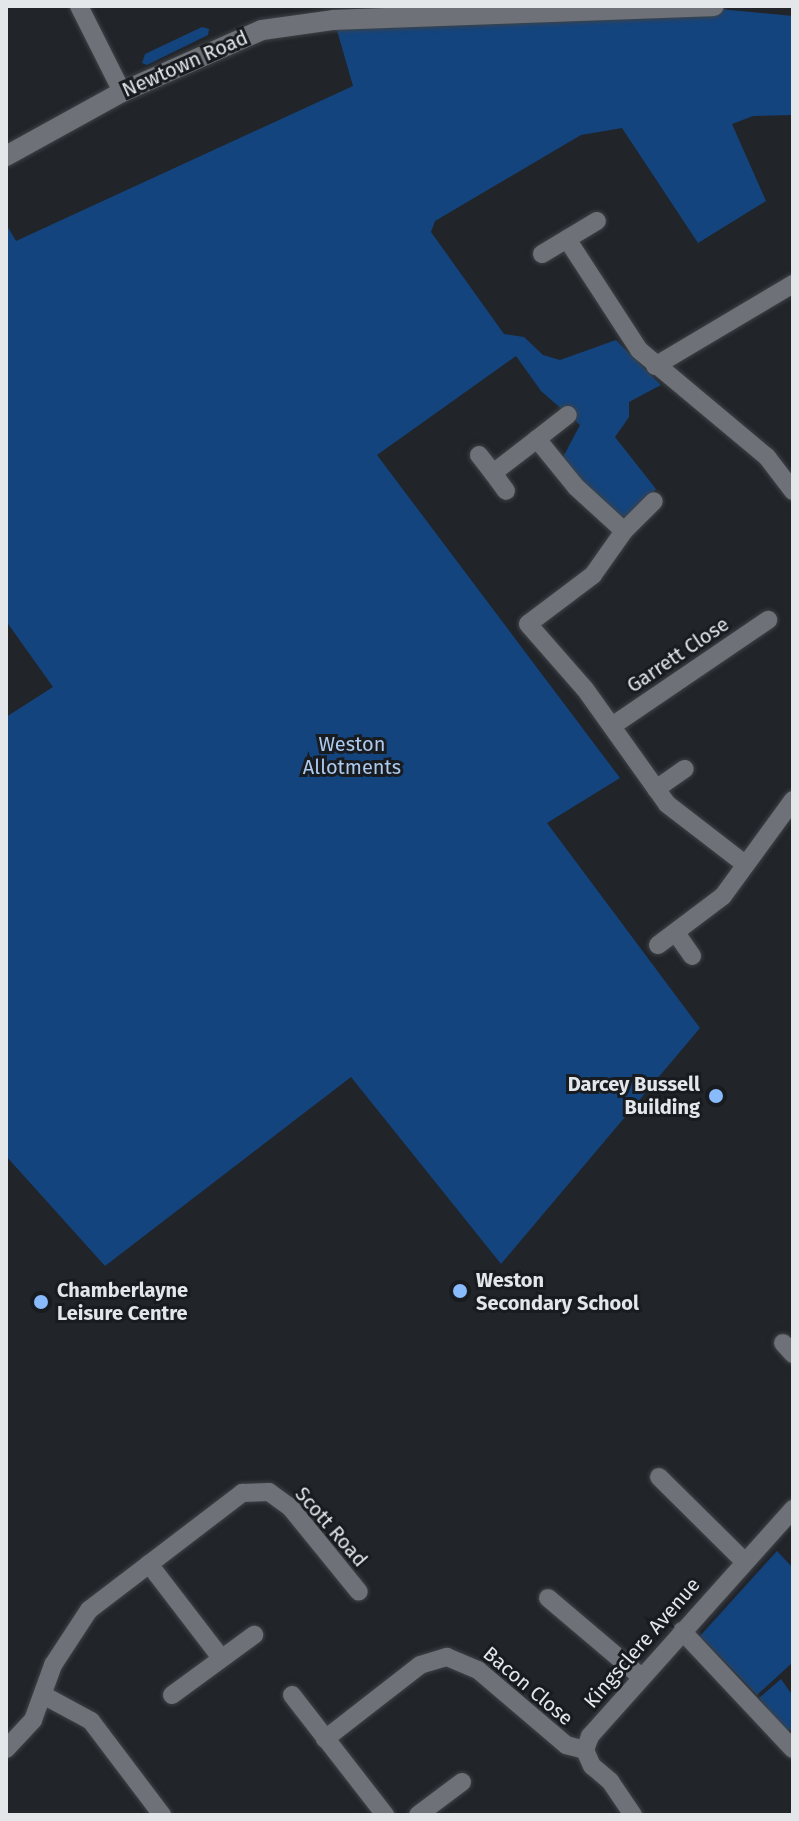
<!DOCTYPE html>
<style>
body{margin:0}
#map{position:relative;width:799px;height:1821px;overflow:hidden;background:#212429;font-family:"Fira Sans",sans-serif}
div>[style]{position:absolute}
.green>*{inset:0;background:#14447d}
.roads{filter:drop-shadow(0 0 2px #3e4246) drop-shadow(0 0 2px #3e4246)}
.minor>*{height:18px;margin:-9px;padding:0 9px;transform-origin:9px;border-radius:9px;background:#6e7278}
.tertiary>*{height:20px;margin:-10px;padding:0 10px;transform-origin:10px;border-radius:10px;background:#6e7278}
.dots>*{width:22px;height:22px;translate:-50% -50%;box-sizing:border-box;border:4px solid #181b1f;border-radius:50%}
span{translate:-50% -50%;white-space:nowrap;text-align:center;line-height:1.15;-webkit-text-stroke:6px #181b1f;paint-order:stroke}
.street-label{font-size:20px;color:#e4e7ea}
.park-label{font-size:20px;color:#adcaef}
.poi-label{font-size:20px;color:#e4e7ea;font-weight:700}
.right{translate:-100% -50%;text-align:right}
.left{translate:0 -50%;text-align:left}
.frame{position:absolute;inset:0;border:8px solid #e4e7ea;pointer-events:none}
</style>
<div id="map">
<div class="green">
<i style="clip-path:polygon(426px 6px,719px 9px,793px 16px,793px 115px,753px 116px,732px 124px,766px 201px,698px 243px,622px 128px,581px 135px,435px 221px,431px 232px,504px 334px,524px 337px,543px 355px,560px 360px,616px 340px,661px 385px,629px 402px,629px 417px,615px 437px,656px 489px,630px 516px,617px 517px,562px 459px,580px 425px,541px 391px,516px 356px,377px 455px,620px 778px,547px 823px,700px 1028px,501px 1264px,351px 1077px,105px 1266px,6px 1156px,6px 717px,53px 687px,6px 621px,6px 224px,16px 241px,353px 86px,334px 20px,426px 16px)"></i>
<i style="clip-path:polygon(202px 27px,209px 29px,208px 35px,147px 65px,142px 63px,145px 54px)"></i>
<i style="clip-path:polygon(777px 1551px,793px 1568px,793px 1662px,757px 1695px,700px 1636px)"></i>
<i style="clip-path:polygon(781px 1679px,793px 1696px,793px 1728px,787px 1731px,759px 1698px)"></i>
</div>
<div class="roads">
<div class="minor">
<i style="left:79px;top:6px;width:96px;rotate:63.4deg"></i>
<i style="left:567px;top:239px;width:132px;rotate:57deg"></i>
<i style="left:639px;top:350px;width:167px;rotate:39.9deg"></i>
<i style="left:767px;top:457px;width:43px;rotate:52.6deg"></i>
<i style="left:542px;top:254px;width:64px;rotate:-31deg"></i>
<i style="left:655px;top:366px;width:161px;rotate:-30.7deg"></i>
<i style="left:537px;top:439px;width:39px;rotate:-38deg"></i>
<i style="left:479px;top:455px;width:23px;rotate:52deg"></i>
<i style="left:493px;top:473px;width:56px;rotate:-37.7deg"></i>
<i style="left:537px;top:439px;width:62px;rotate:50.9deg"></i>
<i style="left:576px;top:487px;width:65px;rotate:42.5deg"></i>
<i style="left:624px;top:531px;width:54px;rotate:125.2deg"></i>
<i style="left:593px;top:575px;width:81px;rotate:143deg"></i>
<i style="left:528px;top:624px;width:86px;rotate:48.8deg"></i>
<i style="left:585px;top:689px;width:141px;rotate:54.5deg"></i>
<i style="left:667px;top:804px;width:98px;rotate:37.6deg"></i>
<i style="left:493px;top:473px;width:22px;rotate:54deg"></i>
<i style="left:624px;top:531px;width:42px;rotate:-45deg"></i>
<i style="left:612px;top:726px;width:189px;rotate:-34.2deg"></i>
<i style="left:656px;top:789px;width:35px;rotate:-35deg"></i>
<i style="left:676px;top:933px;width:28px;rotate:55deg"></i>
<i style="left:658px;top:945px;width:81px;rotate:-37deg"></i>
<i style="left:723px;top:896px;width:119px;rotate:-53.9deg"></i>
<i style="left:783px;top:1343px;width:15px;rotate:48deg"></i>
<i style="left:659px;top:1477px;width:120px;rotate:44.7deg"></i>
<i style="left:149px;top:1564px;width:118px;rotate:52.5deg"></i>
<i style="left:548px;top:1598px;width:122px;rotate:40.3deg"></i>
<i style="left:682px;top:1631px;width:162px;rotate:46.8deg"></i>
<i style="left:43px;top:1695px;width:55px;rotate:28.4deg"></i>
<i style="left:91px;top:1721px;width:118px;rotate:52.9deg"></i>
<i style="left:172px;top:1695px;width:102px;rotate:-36.2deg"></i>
<i style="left:292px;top:1695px;width:152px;rotate:52.2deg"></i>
<i style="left:325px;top:1739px;width:120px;rotate:-37.9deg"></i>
<i style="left:420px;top:1665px;width:28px;rotate:-17deg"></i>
<i style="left:447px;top:1657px;width:34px;rotate:23deg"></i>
<i style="left:478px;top:1670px;width:116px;rotate:40.4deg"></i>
<i style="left:566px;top:1745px;width:20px;rotate:15deg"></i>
<i style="left:6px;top:1749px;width:40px;rotate:-47deg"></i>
<i style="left:33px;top:1720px;width:59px;rotate:-70deg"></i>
<i style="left:53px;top:1665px;width:66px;rotate:-56.8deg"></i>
<i style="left:89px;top:1610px;width:193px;rotate:-37.4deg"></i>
<i style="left:242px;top:1493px;width:27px;rotate:-2deg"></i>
<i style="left:269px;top:1492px;width:26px;rotate:36deg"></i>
<i style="left:290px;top:1507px;width:109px;rotate:50.9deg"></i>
<i style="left:418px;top:1815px;width:55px;rotate:-36.9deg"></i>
<i style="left:633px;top:1815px;width:41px;rotate:-124.1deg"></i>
<i style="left:610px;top:1781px;width:23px;rotate:-140deg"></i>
<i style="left:592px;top:1766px;width:17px;rotate:-114deg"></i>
<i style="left:585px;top:1750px;width:15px;rotate:-70deg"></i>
<i style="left:590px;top:1736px;width:305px;rotate:-48.2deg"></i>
</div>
<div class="tertiary">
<i style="left:6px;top:156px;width:132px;rotate:-28.9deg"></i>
<i style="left:122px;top:92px;width:153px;rotate:-23.9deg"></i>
<i style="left:262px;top:30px;width:73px;rotate:-7.9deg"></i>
<i style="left:334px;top:20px;width:380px;rotate:-2.1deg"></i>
</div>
</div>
<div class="dots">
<i style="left:716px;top:1096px;background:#88bafc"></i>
<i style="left:460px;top:1291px;background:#88bafc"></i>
<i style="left:41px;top:1302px;background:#88bafc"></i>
</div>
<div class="street-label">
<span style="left:185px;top:64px;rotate:-24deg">Newtown Road</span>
<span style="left:678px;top:655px;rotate:-34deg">Garrett Close</span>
<span style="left:331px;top:1527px;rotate:49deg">Scott Road</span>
<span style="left:642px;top:1643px;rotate:-49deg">Kingsclere Avenue</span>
<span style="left:528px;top:1686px;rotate:40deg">Bacon Close</span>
</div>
<div class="park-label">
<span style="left:352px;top:756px">Weston<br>Allotments</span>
</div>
<div class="poi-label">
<span class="right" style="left:700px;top:1096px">Darcey Bussell<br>Building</span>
<span class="left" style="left:476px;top:1292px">Weston<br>Secondary School</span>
<span class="left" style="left:57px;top:1302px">Chamberlayne<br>Leisure Centre</span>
</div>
<div class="frame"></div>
</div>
